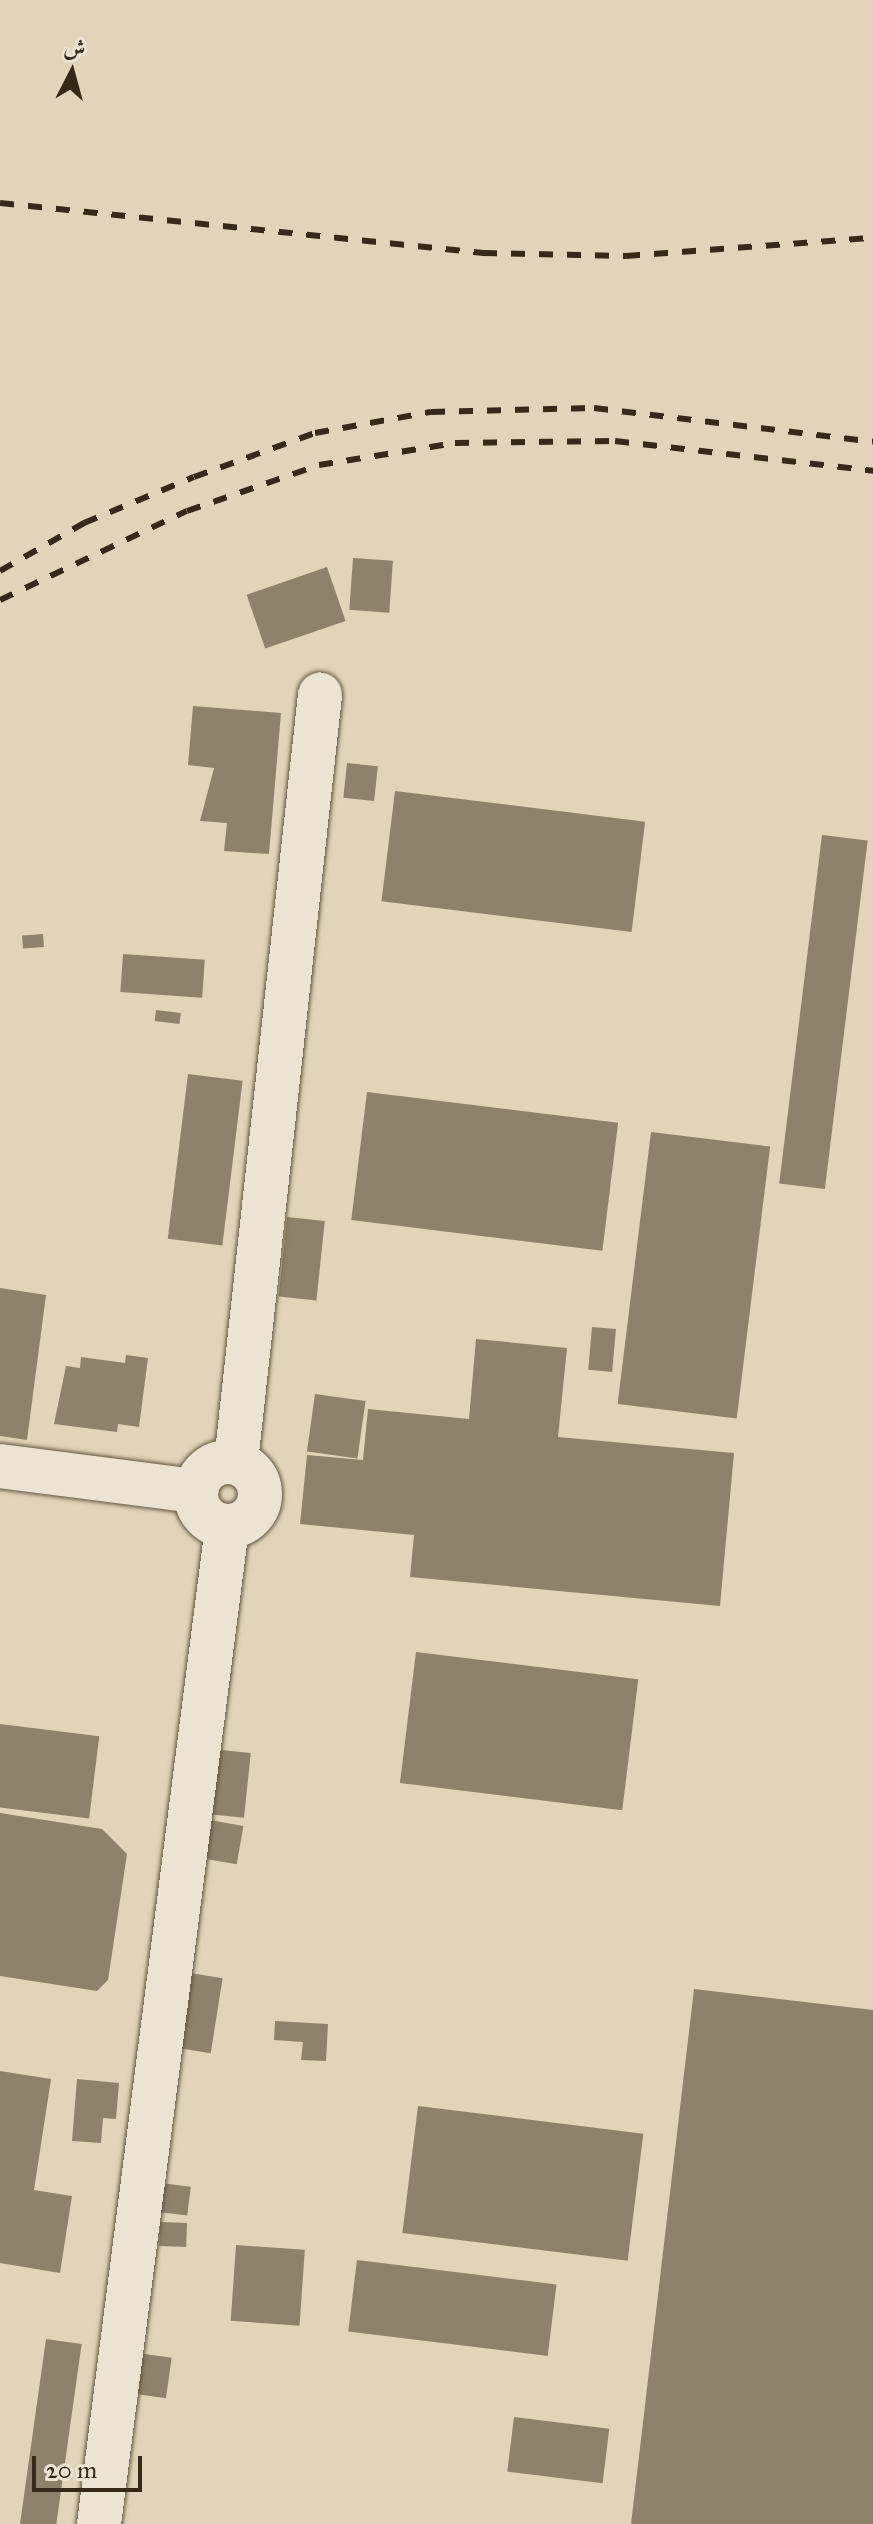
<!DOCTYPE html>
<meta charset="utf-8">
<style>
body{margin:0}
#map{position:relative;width:873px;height:2524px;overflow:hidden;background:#e1d4ba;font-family:"IM FELL Great Primer",Amiri,serif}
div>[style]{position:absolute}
.building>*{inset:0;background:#8f826c;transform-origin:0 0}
.roads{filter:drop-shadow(0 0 2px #625440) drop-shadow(0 0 2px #625440)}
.tertiary>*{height:44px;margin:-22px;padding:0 22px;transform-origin:22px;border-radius:22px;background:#ece3d2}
.tertiary>.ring{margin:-22px;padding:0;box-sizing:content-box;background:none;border:44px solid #ece3d2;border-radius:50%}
.rail>*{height:6px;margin-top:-3px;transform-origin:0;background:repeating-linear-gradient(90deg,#372917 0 14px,transparent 0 28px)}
span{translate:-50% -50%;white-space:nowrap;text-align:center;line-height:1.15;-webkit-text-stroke:6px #ece3d2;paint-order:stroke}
.north{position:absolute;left:32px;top:32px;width:80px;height:80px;-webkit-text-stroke:6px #ece3d2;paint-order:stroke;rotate:6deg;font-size:22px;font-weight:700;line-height:32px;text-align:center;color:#372917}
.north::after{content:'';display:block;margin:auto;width:28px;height:36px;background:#372917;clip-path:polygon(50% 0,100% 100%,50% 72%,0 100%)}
.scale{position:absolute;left:32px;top:2456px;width:110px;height:36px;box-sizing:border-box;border:4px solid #372917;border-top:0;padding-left:10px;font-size:24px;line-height:28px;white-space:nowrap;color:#372917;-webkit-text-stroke:6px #ece3d2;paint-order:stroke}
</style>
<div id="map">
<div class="building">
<i style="left:353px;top:558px;width:40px;height:52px;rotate:4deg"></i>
<i style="left:327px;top:567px;width:57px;height:85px;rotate:71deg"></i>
<i style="clip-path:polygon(193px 706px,281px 713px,269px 854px,224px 851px,227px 823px,200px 821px,214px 768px,188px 765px)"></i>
<i style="left:347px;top:763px;width:31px;height:35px;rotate:6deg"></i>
<i style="left:395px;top:791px;width:252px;height:111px;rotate:7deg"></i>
<i style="left:822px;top:835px;width:46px;height:351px;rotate:7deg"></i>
<i style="left:43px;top:934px;width:13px;height:21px;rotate:86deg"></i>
<i style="left:123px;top:954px;width:82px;height:38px;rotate:4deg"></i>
<i style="left:156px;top:1010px;width:25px;height:11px;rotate:7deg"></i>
<i style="left:188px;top:1074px;width:55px;height:166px;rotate:7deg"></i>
<i style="left:367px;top:1092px;width:253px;height:129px;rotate:7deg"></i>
<i style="left:651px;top:1132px;width:120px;height:274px;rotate:7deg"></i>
<i style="left:287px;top:1217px;width:38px;height:80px;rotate:6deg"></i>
<i style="clip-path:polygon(0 1288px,46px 1295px,27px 1440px,0 1436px)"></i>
<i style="left:592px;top:1327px;width:24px;height:43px;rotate:5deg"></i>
<i style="clip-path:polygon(476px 1339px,567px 1348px,558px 1437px,734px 1453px,720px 1606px,410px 1577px,414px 1535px,300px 1524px,307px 1455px,363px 1460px,368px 1409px,469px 1419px)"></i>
<i style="clip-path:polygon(126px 1355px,148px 1358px,139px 1427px,118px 1424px,117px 1432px,54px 1424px,66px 1366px,80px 1368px,81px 1357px,125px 1363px)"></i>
<i style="left:315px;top:1394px;width:51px;height:58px;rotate:8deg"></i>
<i style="left:416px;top:1652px;width:224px;height:132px;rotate:7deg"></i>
<i style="left:0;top:1724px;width:100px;height:83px;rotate:7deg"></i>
<i style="left:212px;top:1749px;width:39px;height:65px;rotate:6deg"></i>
<i style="clip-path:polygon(0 1813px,102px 1829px,127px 1854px,108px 1980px,97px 1991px,0 1976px)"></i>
<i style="left:210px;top:1820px;width:34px;height:39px;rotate:10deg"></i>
<i style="left:190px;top:1973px;width:33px;height:76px;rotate:9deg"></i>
<i style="clip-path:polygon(694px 1989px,873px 2010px,873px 2524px,631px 2524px)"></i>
<i style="clip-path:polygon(275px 2021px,328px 2024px,326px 2061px,301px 2060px,303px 2042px,274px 2040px)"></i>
<i style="clip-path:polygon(0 2071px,51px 2079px,34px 2190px,72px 2196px,60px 2273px,0 2263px)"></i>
<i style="clip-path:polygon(77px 2079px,119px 2083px,116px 2119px,103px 2118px,101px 2143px,72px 2141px)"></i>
<i style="left:418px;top:2106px;width:227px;height:128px;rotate:7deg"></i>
<i style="left:160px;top:2183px;width:31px;height:29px;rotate:7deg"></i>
<i style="left:160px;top:2222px;width:27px;height:24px;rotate:2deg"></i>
<i style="left:236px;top:2245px;width:69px;height:76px;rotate:4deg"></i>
<i style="left:357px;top:2260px;width:201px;height:72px;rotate:7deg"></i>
<i style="left:46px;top:2339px;width:36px;height:187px;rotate:8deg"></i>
<i style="left:138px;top:2353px;width:34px;height:41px;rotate:8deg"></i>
<i style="left:514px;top:2417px;width:96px;height:55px;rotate:7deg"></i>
</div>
<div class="roads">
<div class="tertiary">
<i class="ring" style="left:196px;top:1462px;width:20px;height:20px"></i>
<i style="left:236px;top:1462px;width:772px;rotate:-83.75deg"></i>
<i style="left:0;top:1466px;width:198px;rotate:7.3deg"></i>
<i style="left:99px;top:2524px;width:1005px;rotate:-82.68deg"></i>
</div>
</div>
<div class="rail">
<i style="left:0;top:203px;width:486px;rotate:5.9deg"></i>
<i style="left:483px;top:253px;width:143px;rotate:1.2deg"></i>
<i style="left:626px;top:256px;width:248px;rotate:-4.2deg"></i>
<i style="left:0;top:571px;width:97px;rotate:-29.7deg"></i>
<i style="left:84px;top:523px;width:119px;rotate:-22.7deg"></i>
<i style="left:194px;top:477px;width:129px;rotate:-20deg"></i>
<i style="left:315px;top:433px;width:118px;rotate:-10.3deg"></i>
<i style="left:431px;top:412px;width:163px;rotate:-1.4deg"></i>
<i style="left:594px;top:408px;width:281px;rotate:6.9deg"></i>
<i style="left:0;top:600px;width:207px;rotate:-25.5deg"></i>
<i style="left:187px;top:511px;width:140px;rotate:-19.2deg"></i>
<i style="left:319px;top:465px;width:138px;rotate:-9.2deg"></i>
<i style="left:455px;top:443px;width:160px;rotate:-0.7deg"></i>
<i style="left:615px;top:441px;width:260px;rotate:6.6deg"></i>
</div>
<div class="north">ش</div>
<div class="scale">20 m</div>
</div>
